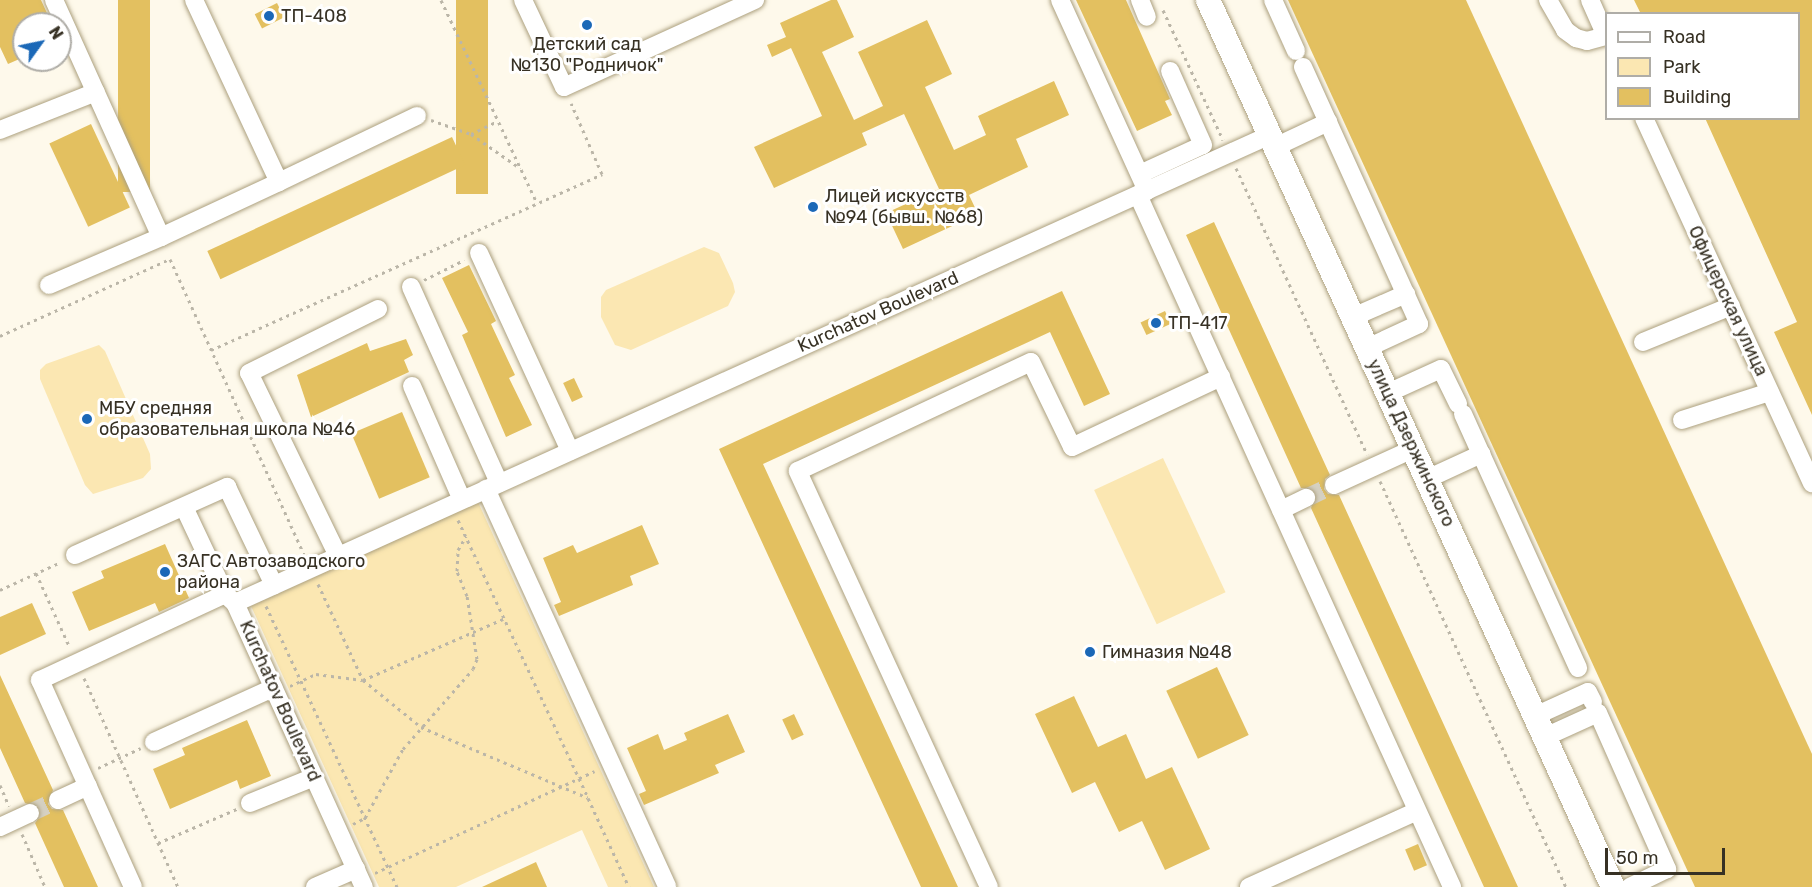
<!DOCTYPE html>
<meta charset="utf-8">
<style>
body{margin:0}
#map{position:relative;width:1812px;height:887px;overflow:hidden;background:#fef9eb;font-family:Rubik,sans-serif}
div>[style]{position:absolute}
.green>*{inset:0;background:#fbe7b2;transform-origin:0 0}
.building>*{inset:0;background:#e3c060;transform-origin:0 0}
.minor-tunnel>*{height:18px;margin-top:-9px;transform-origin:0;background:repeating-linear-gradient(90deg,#d6d1c3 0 18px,transparent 0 27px)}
.path>*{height:3px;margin-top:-1.5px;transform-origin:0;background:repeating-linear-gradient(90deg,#bbb6a8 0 3px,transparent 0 7.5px)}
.roads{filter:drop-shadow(0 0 2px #aca07e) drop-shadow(0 0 2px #aca07e)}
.minor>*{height:18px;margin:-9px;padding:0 9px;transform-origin:9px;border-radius:9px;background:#fff}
.major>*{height:24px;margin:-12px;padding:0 12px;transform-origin:12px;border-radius:12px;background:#fff}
.dots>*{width:16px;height:16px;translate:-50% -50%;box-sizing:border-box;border:3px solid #fff;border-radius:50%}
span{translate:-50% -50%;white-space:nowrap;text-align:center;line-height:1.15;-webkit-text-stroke:6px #fff;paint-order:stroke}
.poi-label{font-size:18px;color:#373124}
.left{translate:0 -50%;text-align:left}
.street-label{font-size:18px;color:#373124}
.legend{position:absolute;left:1605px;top:12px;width:195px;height:108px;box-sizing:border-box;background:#fff;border:2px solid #afada7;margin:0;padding:8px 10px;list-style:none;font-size:18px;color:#373124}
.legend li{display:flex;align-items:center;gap:12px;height:30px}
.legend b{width:30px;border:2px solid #afada7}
.north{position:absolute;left:12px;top:12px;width:60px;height:60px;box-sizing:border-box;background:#fff;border:2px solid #afada7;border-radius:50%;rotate:57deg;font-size:16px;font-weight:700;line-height:24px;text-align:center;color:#373124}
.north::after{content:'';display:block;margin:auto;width:21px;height:27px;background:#1b68b7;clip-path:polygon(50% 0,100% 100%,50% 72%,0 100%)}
.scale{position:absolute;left:1605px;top:848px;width:120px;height:27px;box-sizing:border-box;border:3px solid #373124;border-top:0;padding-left:8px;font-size:18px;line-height:21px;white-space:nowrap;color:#373124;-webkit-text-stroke:4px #fff;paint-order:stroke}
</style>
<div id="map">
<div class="green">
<i style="clip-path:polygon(704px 247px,719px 253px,733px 283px,735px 292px,728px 306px,631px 350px,615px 345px,601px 317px,601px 297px,606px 290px)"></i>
<i style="clip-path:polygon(99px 345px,105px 351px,150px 454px,151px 469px,143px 478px,93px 494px,85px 485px,40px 379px,40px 370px,46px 364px)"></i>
<i style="left:1163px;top:458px;width:148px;height:76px;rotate:65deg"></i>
<i style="clip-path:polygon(478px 502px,654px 887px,608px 887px,582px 830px,456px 887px,379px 887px,251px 606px)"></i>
</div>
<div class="building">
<i style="clip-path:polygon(0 0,41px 0,52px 24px,24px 24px,24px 57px,8px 64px,0 47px)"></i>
<i style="left:118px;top:0;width:32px;height:192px"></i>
<i style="left:456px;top:0;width:32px;height:194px"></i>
<i style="clip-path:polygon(831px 0,837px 0,854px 37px,822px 52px,854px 120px,883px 106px,858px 52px,927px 20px,952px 74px,925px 87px,954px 150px,986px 135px,978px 116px,1054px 81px,1069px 115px,1016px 139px,1028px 167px,969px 195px,978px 214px,903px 249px,886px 213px,939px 189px,904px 114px,862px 133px,867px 145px,774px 188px,754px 147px,822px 116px,791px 48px,772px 57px,767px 45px,786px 37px,780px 23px)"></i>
<i style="clip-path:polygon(1076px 0,1126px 0,1170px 99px,1165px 101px,1172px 115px,1137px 131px)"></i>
<i style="clip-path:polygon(1288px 0,1466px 0,1812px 754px,1812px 887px,1695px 887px)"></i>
<i style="clip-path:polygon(1634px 0,1812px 0,1812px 415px,1774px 332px,1797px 322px,1705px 118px,1798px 118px,1798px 14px,1641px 14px)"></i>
<i style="left:277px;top:3px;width:16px;height:25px;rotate:63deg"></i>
<i style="left:91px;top:124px;width:92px;height:46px;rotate:65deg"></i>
<i style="left:452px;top:137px;width:31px;height:270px;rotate:65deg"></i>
<i style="clip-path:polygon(1214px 222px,1330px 475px,1325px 479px,1324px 489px,1328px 494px,1339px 495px,1518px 887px,1484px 887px,1311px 508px,1316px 494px,1312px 488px,1301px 488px,1186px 235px)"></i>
<i style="clip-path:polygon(469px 265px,496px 321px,491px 324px,515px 375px,509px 378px,532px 425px,506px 437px,462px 335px,468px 332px,442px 278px)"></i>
<i style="clip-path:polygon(1062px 291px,1110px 394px,1084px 406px,1050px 332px,763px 464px,958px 887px,921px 887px,719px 449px)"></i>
<i style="left:1165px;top:311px;width:14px;height:27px;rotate:65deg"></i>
<i style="clip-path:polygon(406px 339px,413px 355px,404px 360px,409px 372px,311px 417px,297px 375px,367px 343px,370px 351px)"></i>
<i style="left:574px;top:378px;width:21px;height:12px;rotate:65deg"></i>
<i style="left:402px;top:412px;width:71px;height:55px;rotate:67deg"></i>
<i style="clip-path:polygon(642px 525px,659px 564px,630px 576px,633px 585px,559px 616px,554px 605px,561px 602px,543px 558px,573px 545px,577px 553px)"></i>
<i style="clip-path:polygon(165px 544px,189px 598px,159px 612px,155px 603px,89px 631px,72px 592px,104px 578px,101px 571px)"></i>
<i style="clip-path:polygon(32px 603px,46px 634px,0 655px,0 617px)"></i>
<i style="left:1217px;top:667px;width:75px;height:56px;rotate:65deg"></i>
<i style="clip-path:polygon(0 675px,53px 790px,48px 804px,52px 809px,63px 810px,98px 887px,64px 887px,35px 823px,41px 815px,40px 808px,25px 803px,0 748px)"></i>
<i style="clip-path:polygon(1074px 696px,1098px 747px,1126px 734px,1146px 779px,1172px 767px,1210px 849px,1165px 870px,1142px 821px,1119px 832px,1095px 782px,1072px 793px,1035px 714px)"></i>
<i style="clip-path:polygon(728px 714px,745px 752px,715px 765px,719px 773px,644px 805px,639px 794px,646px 791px,627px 748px,658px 734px,664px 750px,687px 740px,684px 733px)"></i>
<i style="left:794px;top:714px;width:23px;height:13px;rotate:65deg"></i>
<i style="clip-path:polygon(247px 720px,271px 776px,240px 789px,237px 780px,170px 809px,153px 769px,185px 755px,182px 748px)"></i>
<i style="left:1418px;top:844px;width:23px;height:14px;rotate:67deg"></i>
<i style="clip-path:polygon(536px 862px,547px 887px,482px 887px)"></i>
</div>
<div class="minor-tunnel">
<i style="left:1306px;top:498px;width:31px;rotate:-25deg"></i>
<i style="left:30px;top:813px;width:31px;rotate:-25deg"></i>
</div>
<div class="path">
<i style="left:441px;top:0;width:225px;rotate:64.7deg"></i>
<i style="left:1163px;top:10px;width:143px;rotate:65.2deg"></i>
<i style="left:431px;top:120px;width:42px;rotate:19.3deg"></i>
<i style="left:471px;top:134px;width:60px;rotate:34.8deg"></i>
<i style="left:471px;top:134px;width:30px;rotate:-26deg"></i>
<i style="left:1236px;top:168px;width:315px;rotate:65.4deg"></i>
<i style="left:424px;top:280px;width:45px;rotate:-26.6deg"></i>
<i style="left:0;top:336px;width:187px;rotate:-24.4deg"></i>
<i style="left:170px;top:259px;width:324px;rotate:65.6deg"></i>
<i style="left:211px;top:350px;width:429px;rotate:-24.2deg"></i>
<i style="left:602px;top:174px;width:77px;rotate:-113.6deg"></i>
<i style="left:1380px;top:481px;width:447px;rotate:65.4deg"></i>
<i style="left:458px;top:520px;width:306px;rotate:64.9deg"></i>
<i style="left:36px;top:573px;width:82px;rotate:65.6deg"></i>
<i style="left:318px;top:584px;width:106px;rotate:64.9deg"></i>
<i style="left:363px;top:680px;width:75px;rotate:39deg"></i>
<i style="left:421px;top:727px;width:181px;rotate:23deg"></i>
<i style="left:588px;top:798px;width:98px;rotate:65.3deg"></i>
<i style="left:0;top:590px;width:67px;rotate:-24.7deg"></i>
<i style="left:266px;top:606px;width:310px;rotate:65deg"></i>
<i style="left:84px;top:678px;width:229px;rotate:65.8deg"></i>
<i style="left:290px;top:686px;width:29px;rotate:-25deg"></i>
<i style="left:316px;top:674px;width:47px;rotate:7.3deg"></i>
<i style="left:363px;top:680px;width:153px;rotate:-23.5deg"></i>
<i style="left:98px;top:768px;width:47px;rotate:-24.9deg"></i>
<i style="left:0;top:785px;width:23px;rotate:67deg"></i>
<i style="left:353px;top:824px;width:13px;rotate:-27deg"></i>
<i style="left:365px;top:818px;width:79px;rotate:-61.2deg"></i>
<i style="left:403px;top:749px;width:106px;rotate:-48.8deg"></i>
<i style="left:473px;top:669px;width:11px;rotate:-68deg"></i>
<i style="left:477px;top:659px;width:64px;rotate:-99deg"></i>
<i style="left:467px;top:596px;width:27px;rotate:-112deg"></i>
<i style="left:457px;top:571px;width:21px;rotate:-87deg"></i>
<i style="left:458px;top:550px;width:16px;rotate:-60deg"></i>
<i style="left:22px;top:834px;width:58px;rotate:66.5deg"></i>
<i style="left:158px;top:843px;width:86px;rotate:-23.3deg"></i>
<i style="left:375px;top:873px;width:242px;rotate:-24.9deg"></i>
</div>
<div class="roads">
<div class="minor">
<i style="left:54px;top:0;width:260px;rotate:65.7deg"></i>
<i style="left:161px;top:237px;width:130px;rotate:-25deg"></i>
<i style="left:194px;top:0;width:201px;rotate:65deg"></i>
<i style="left:279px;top:182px;width:153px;rotate:-25.6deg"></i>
<i style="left:523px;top:0;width:96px;rotate:64.8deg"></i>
<i style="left:564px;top:87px;width:210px;rotate:-24.5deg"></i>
<i style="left:1060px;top:0;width:210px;rotate:65.5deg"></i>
<i style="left:1140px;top:0;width:18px;rotate:68deg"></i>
<i style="left:1273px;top:0;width:56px;rotate:65.7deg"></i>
<i style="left:1548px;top:0;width:34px;rotate:60deg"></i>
<i style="left:1565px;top:30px;width:14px;rotate:36deg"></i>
<i style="left:1576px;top:38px;width:11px;rotate:15deg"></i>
<i style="left:1587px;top:41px;width:20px;rotate:-15deg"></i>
<i style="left:1590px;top:0;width:39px;rotate:66deg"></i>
<i style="left:1303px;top:67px;width:282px;rotate:65.7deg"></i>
<i style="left:1419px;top:324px;width:57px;rotate:155.2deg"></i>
<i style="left:1644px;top:118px;width:402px;rotate:65.3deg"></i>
<i style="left:0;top:130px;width:103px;rotate:-21.6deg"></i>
<i style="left:1275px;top:147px;width:59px;rotate:-25.3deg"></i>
<i style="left:1140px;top:174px;width:69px;rotate:-24.7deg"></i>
<i style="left:1203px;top:145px;width:81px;rotate:-114deg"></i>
<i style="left:1138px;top:195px;width:760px;rotate:65.59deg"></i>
<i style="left:479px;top:253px;width:218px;rotate:65.3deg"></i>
<i style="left:49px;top:285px;width:122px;rotate:-23.2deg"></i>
<i style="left:411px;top:287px;width:215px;rotate:65.8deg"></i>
<i style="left:1353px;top:317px;width:58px;rotate:-23.5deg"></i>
<i style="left:1643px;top:342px;width:95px;rotate:-22.2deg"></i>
<i style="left:412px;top:386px;width:124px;rotate:66.3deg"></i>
<i style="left:1388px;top:393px;width:58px;rotate:-24.4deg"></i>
<i style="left:1441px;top:369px;width:39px;rotate:64deg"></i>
<i style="left:1463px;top:414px;width:44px;rotate:65.8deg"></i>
<i style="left:1682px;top:420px;width:92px;rotate:-17.7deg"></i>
<i style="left:1427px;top:479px;width:60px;rotate:-24.8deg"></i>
<i style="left:1481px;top:454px;width:235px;rotate:65.6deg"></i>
<i style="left:1334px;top:485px;width:87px;rotate:-24.5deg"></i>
<i style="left:486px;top:489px;width:437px;rotate:65.5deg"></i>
<i style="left:184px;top:507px;width:96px;rotate:64.8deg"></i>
<i style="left:225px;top:594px;width:13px;rotate:42deg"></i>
<i style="left:235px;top:603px;width:312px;rotate:65.6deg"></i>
<i style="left:1281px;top:510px;width:28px;rotate:-26deg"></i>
<i style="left:75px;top:555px;width:167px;rotate:-24.1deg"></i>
<i style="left:227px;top:487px;width:109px;rotate:64.4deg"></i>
<i style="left:338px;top:556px;width:203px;rotate:-115.9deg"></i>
<i style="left:249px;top:373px;width:144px;rotate:-26.4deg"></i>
<i style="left:235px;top:603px;width:1136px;rotate:-24.33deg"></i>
<i style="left:1535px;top:716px;width:58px;rotate:-24.4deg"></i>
<i style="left:1588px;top:692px;width:11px;rotate:63deg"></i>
<i style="left:1545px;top:737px;width:58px;rotate:-24.4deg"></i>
<i style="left:1598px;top:713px;width:171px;rotate:66.1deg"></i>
<i style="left:1667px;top:869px;width:41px;rotate:154.1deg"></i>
<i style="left:154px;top:742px;width:131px;rotate:-24.4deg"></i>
<i style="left:58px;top:800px;width:33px;rotate:-25deg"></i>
<i style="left:250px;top:803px;width:69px;rotate:-22.1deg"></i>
<i style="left:0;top:827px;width:33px;rotate:-25deg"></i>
<i style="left:133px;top:887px;width:227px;rotate:-114.2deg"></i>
<i style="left:40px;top:680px;width:204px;rotate:-24.9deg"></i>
<i style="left:315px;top:887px;width:45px;rotate:-23.7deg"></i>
<i style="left:989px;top:887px;width:458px;rotate:-114.7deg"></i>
<i style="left:798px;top:471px;width:257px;rotate:-25.1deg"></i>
<i style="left:1031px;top:362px;width:94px;rotate:64.2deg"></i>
<i style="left:1072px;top:447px;width:165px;rotate:-25.2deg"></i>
<i style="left:1249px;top:887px;width:184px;rotate:-24.3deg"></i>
</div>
<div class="major">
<i style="left:1208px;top:0;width:975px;rotate:65.46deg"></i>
</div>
</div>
<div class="dots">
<i style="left:269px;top:16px;background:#1b68b7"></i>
<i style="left:587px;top:25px;background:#1b68b7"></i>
<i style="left:813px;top:207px;background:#1b68b7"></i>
<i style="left:1156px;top:323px;background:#1b68b7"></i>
<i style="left:87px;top:419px;background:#1b68b7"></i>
<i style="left:165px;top:572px;background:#1b68b7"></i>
<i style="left:1090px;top:652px;background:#1b68b7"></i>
</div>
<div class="poi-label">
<span class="left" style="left:281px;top:16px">ТП-408</span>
<span style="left:587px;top:55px">Детский сад<br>№130 "Родничок"</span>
<span class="left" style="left:825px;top:207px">Лицей искусств<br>№94 (бывш. №68)</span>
<span class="left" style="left:1168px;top:323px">ТП-417</span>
<span class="left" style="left:99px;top:419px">МБУ средняя<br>образовательная школа №46</span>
<span class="left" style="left:177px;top:572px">ЗАГС Автозаводского<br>района</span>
<span class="left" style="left:1102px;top:652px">Гимназия №48</span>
</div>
<div class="street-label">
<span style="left:1728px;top:301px;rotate:65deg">Офицерская улица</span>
<span style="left:878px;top:312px;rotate:-24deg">Kurchatov Boulevard</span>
<span style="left:1411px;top:443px;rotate:65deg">улица Дзержинского</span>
<span style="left:280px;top:701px;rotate:66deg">Kurchatov Boulevard</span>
</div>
<ul class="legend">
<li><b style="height:8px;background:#fff"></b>Road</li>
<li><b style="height:16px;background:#fbe7b2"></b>Park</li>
<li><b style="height:16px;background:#e3c060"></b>Building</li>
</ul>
<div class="north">N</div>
<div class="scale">50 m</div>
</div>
